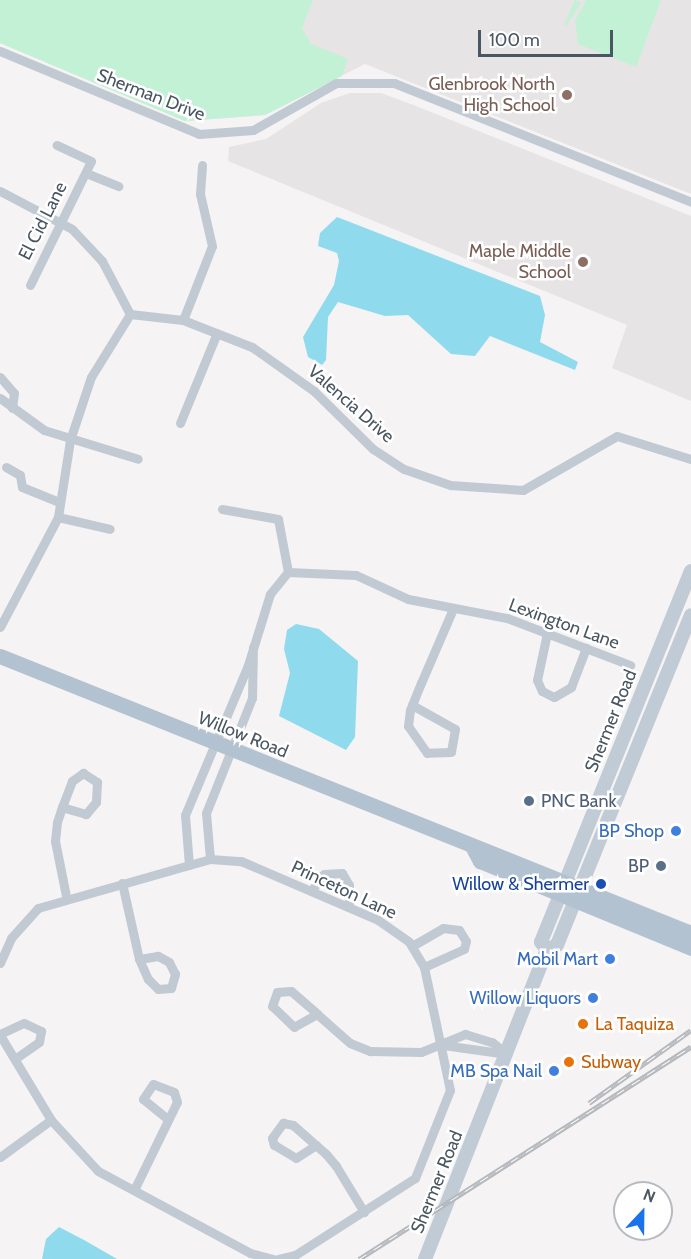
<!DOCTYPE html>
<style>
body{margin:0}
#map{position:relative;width:691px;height:1259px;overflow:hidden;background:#f5f3f3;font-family:Cabin,sans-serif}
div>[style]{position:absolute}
.education>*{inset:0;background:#e6e4e5}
.green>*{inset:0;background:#c3f1d5}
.water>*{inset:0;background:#90daee}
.street>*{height:9px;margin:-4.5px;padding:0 4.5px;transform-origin:4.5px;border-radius:4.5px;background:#c1cad2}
.secondary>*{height:14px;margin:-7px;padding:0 7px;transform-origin:7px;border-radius:7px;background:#c1cbd6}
.primary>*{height:15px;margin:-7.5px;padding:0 7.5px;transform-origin:7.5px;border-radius:7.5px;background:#b3c2d1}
.rail>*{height:5px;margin-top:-2.5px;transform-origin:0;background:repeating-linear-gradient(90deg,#fff 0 9px,#b5b8bd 0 18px);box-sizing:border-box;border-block:2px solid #b5b8bd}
.dots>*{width:16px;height:16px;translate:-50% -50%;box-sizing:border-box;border:3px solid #fff;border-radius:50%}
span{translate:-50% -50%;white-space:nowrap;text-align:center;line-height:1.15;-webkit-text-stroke:5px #fff;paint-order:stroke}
.education-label{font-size:18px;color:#785e54}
.right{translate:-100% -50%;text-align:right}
.street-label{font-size:18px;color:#4a5661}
.service-label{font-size:18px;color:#4e5e75}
.left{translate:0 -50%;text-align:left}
.shop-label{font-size:18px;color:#366cbe}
.transit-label{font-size:18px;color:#164399}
.food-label{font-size:18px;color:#c56008}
.north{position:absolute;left:613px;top:1181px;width:60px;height:60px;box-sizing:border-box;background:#fff;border:2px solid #b7bbc0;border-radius:50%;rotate:22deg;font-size:16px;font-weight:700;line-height:24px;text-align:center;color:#4a5661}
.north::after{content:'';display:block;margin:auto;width:21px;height:27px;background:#1a73e8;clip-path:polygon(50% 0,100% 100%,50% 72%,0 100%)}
.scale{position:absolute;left:478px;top:30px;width:135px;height:27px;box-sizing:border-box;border:3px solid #4a5661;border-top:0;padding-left:8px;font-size:18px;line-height:21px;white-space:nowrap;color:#4a5661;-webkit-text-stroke:4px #fff;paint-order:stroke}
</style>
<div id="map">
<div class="education">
<i style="clip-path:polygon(0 0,691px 0,691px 194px,365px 64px,265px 115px,185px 121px,0 43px)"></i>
<i style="clip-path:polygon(350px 93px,381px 93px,416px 106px,691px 216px,691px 401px,612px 368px,627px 325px,228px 161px,229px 147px,266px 139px,321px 103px)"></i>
</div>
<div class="green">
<i style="clip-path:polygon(0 0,313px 0,302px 28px,311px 44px,348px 59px,342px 76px,265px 115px,185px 121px,0 43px)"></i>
<i style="clip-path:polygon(575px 0,581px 3px,566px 26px,564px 25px)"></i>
<i style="clip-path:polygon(586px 0,661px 0,636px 67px,578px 44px,575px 21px)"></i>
</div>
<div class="water">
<i style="clip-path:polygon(337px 217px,540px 296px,545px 315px,540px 342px,578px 362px,575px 370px,490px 336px,475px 356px,451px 354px,408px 315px,385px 316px,338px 302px,328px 317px,326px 360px,322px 365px,308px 357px,303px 337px,334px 285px,339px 261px,337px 253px,318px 246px,320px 233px)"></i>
<i style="clip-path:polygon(296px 624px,319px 629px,358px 661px,355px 737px,346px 750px,279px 716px,290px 673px,284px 649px,287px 630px)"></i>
<i style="clip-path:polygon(59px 1227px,84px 1240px,117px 1259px,42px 1259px,46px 1239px)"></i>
</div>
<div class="street">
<i style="left:0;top:51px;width:216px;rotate:22.6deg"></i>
<i style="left:199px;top:134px;width:54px;rotate:-4.2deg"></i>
<i style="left:253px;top:130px;width:95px;rotate:-29.5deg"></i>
<i style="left:336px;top:83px;width:58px"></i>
<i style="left:394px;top:83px;width:320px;rotate:21.8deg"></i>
<i style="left:86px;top:173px;width:35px;rotate:22deg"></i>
<i style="left:0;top:191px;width:81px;rotate:27.8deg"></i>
<i style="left:72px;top:229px;width:44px;rotate:46.8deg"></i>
<i style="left:102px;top:261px;width:60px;rotate:62.2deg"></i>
<i style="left:130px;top:314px;width:53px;rotate:6.5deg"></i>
<i style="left:183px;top:320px;width:74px;rotate:21.4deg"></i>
<i style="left:252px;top:347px;width:76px;rotate:35.4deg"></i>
<i style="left:314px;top:391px;width:83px;rotate:44.5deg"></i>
<i style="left:373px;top:449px;width:37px;rotate:33deg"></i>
<i style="left:404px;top:469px;width:49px;rotate:19.2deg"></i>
<i style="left:450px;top:485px;width:73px;rotate:3.9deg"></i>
<i style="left:523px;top:490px;width:108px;rotate:-29.9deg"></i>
<i style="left:617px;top:436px;width:77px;rotate:17.3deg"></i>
<i style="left:30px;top:285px;width:138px;rotate:-63.8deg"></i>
<i style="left:91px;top:161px;width:38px;rotate:-155deg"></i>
<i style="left:183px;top:320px;width:79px;rotate:-68.6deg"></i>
<i style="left:212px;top:246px;width:53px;rotate:-103deg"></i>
<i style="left:200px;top:194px;width:29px;rotate:-86deg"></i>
<i style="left:0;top:377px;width:21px;rotate:49deg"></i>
<i style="left:14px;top:393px;width:15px;rotate:98deg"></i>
<i style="left:0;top:398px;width:54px;rotate:36deg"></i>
<i style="left:44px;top:430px;width:98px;rotate:17.1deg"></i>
<i style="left:180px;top:423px;width:97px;rotate:-67.7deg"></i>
<i style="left:6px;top:467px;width:16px;rotate:30deg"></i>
<i style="left:20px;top:475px;width:12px;rotate:81deg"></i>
<i style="left:22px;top:487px;width:40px;rotate:22deg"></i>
<i style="left:222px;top:509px;width:57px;rotate:10.1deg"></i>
<i style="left:278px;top:519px;width:54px;rotate:79.3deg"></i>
<i style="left:288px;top:572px;width:68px;rotate:2.5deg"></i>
<i style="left:356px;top:575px;width:57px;rotate:24.8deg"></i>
<i style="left:408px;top:599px;width:101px;rotate:10.9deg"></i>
<i style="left:507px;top:618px;width:132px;rotate:20.9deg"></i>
<i style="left:58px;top:517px;width:53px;rotate:13deg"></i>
<i style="left:0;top:627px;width:124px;rotate:-62.2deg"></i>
<i style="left:58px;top:517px;width:78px;rotate:-81.1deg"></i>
<i style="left:70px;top:440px;width:66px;rotate:-71.6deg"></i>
<i style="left:91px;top:377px;width:74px;rotate:-58.2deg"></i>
<i style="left:547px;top:633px;width:48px;rotate:102deg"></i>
<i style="left:537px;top:680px;width:12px;rotate:66deg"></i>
<i style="left:542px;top:691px;width:13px;rotate:27deg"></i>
<i style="left:554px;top:697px;width:20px;rotate:-30deg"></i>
<i style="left:571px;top:687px;width:42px;rotate:-69deg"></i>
<i style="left:412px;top:705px;width:49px;rotate:29.2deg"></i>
<i style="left:455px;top:729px;width:23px;rotate:100deg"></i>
<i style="left:451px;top:752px;width:24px;rotate:178deg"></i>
<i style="left:427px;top:753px;width:33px;rotate:-125deg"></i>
<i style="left:408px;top:726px;width:16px;rotate:-83deg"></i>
<i style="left:410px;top:710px;width:5px;rotate:-68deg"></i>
<i style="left:412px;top:705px;width:24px;rotate:-68deg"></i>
<i style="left:421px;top:683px;width:78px;rotate:-66.7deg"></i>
<i style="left:62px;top:807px;width:28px;rotate:-69deg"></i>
<i style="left:72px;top:781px;width:14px;rotate:-36deg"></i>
<i style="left:83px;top:773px;width:17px;rotate:33deg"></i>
<i style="left:97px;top:782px;width:20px;rotate:93deg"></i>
<i style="left:96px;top:802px;width:16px;rotate:130deg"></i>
<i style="left:86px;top:814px;width:25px;rotate:-164deg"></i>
<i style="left:62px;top:807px;width:16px;rotate:108deg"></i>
<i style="left:57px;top:822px;width:19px;rotate:96deg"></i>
<i style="left:55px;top:841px;width:56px;rotate:78.7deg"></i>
<i style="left:210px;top:859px;width:46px;rotate:-95deg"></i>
<i style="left:206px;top:813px;width:124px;rotate:-68.2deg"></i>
<i style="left:252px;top:698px;width:51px;rotate:-88.9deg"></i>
<i style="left:189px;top:865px;width:50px;rotate:-94.6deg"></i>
<i style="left:185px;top:815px;width:163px;rotate:-67.2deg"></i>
<i style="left:248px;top:665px;width:74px;rotate:-72.8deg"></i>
<i style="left:270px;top:594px;width:28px;rotate:-51deg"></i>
<i style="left:122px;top:883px;width:78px;rotate:77.4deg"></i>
<i style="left:139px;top:959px;width:22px;rotate:66deg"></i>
<i style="left:148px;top:979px;width:14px;rotate:45deg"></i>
<i style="left:158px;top:989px;width:13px;rotate:-4deg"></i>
<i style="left:171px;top:988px;width:15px;rotate:-74deg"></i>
<i style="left:175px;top:974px;width:13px;rotate:-117deg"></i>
<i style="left:169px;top:962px;width:13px;rotate:-151deg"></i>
<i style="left:158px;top:956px;width:19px;rotate:171deg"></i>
<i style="left:311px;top:891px;width:21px;rotate:-53deg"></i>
<i style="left:324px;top:874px;width:18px;rotate:-3deg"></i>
<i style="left:342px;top:873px;width:14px;rotate:60deg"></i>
<i style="left:349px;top:885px;width:22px;rotate:90deg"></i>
<i style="left:412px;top:946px;width:36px;rotate:-30deg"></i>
<i style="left:443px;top:928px;width:16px;rotate:7deg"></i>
<i style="left:459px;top:930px;width:13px;rotate:58deg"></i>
<i style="left:466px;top:941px;width:8px;rotate:104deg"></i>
<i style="left:464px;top:949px;width:44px;rotate:155.8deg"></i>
<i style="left:0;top:963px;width:27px;rotate:-66deg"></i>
<i style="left:11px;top:938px;width:40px;rotate:-48deg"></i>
<i style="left:38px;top:908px;width:179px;rotate:-15.9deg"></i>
<i style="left:210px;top:859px;width:31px;rotate:4deg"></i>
<i style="left:241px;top:861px;width:149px;rotate:23.3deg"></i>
<i style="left:378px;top:920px;width:38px;rotate:35deg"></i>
<i style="left:409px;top:942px;width:29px;rotate:59deg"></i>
<i style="left:424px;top:967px;width:126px;rotate:78.1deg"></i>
<i style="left:450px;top:1090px;width:95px;rotate:111.7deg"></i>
<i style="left:415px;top:1178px;width:143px;rotate:147.3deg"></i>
<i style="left:295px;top:1255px;width:18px;rotate:167deg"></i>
<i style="left:317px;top:1014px;width:26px;rotate:151deg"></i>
<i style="left:294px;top:1027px;width:30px;rotate:-136deg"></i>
<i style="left:272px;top:1006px;width:15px;rotate:-70deg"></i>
<i style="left:277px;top:992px;width:14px;rotate:-4deg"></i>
<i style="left:291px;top:991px;width:35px;rotate:41deg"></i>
<i style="left:317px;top:1014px;width:44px;rotate:41.3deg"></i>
<i style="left:350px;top:1043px;width:22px;rotate:22deg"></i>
<i style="left:370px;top:1051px;width:51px;rotate:1.1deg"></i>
<i style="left:421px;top:1052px;width:48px;rotate:-22.2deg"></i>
<i style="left:465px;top:1034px;width:28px;rotate:17deg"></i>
<i style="left:492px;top:1042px;width:19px;rotate:39deg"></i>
<i style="left:0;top:1034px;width:26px;rotate:-25deg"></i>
<i style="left:24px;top:1023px;width:19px;rotate:25deg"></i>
<i style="left:41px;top:1031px;width:11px;rotate:100deg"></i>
<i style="left:39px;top:1042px;width:29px;rotate:145deg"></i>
<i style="left:0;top:1035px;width:99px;rotate:59deg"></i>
<i style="left:51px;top:1120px;width:69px;rotate:47.3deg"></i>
<i style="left:98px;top:1171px;width:173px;rotate:28.3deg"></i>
<i style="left:250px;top:1253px;width:24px;rotate:15deg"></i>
<i style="left:443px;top:1045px;width:65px;rotate:8deg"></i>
<i style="left:316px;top:1145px;width:24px;rotate:147deg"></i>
<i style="left:296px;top:1158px;width:26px;rotate:-149deg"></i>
<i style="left:274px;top:1145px;width:7px;rotate:-106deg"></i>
<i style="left:272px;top:1138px;width:19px;rotate:-54deg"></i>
<i style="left:283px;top:1123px;width:10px;rotate:11deg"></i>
<i style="left:293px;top:1125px;width:44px;rotate:41.3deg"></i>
<i style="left:326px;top:1154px;width:16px;rotate:50deg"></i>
<i style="left:336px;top:1166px;width:54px;rotate:58.7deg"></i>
<i style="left:0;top:1157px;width:63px;rotate:-36deg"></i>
<i style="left:134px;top:1190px;width:98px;rotate:-64deg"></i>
<i style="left:177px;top:1102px;width:10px;rotate:-107deg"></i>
<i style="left:174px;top:1092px;width:22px;rotate:-159deg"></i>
<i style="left:153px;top:1084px;width:18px;rotate:124deg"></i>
<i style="left:143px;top:1099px;width:32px;rotate:39deg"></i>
</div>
<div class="secondary">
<i style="left:547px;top:950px;width:10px;rotate:-127deg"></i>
<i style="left:541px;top:942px;width:400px;rotate:-68deg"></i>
<i style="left:425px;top:1259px;width:332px;rotate:-68.5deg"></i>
<i style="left:547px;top:950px;width:11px;rotate:-27deg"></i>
<i style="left:557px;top:945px;width:356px;rotate:-67.9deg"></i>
</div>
<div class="primary">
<i style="left:0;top:656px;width:744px;rotate:21.84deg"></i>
<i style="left:473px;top:848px;width:15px;rotate:62deg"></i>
<i style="left:480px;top:861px;width:228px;rotate:22.4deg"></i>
</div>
<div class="rail">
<i style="left:589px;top:1103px;width:125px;rotate:-35.6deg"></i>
<i style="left:359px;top:1259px;width:394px;rotate:-32.6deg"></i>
</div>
<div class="dots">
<i style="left:567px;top:95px;background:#8d6e63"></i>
<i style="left:583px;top:262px;background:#8d6e63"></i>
<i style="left:529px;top:801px;background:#5c6f8a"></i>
<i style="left:676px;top:831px;background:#3f7fe0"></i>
<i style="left:661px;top:866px;background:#5c6f8a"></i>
<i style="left:601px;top:884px;background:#1a4fb4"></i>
<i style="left:610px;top:959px;background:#3f7fe0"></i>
<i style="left:593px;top:998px;background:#3f7fe0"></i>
<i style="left:583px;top:1024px;background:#e8710a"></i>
<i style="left:569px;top:1062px;background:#e8710a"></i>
<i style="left:554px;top:1071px;background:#3f7fe0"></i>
</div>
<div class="education-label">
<span class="right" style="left:555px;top:95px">Glenbrook North<br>High School</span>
<span class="right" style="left:571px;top:262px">Maple Middle<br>School</span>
</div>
<div class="street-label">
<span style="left:151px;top:95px;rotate:21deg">Sherman Drive</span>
<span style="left:43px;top:221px;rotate:-63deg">El Cid Lane</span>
<span style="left:351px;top:404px;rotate:41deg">Valencia Drive</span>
<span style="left:564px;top:624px;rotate:20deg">Lexington Lane</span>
<span style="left:611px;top:721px;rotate:-68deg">Shermer Road</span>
<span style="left:243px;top:735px;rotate:22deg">Willow Road</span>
<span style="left:344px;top:890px;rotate:25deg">Princeton Lane</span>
<span style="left:437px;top:1182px;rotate:-68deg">Shermer Road</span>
</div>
<div class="service-label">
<span class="left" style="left:541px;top:801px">PNC Bank</span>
<span class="right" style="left:649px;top:866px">BP</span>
</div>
<div class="shop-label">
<span class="right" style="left:664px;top:831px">BP Shop</span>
<span class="right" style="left:598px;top:959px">Mobil Mart</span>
<span class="right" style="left:581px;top:998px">Willow Liquors</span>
<span class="right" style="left:542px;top:1071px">MB Spa Nail</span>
</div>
<div class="transit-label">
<span class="right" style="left:589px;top:884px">Willow &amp; Shermer</span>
</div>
<div class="food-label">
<span class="left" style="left:595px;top:1024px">La Taquiza</span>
<span class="left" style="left:581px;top:1062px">Subway</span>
</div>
<div class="north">N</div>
<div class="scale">100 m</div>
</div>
